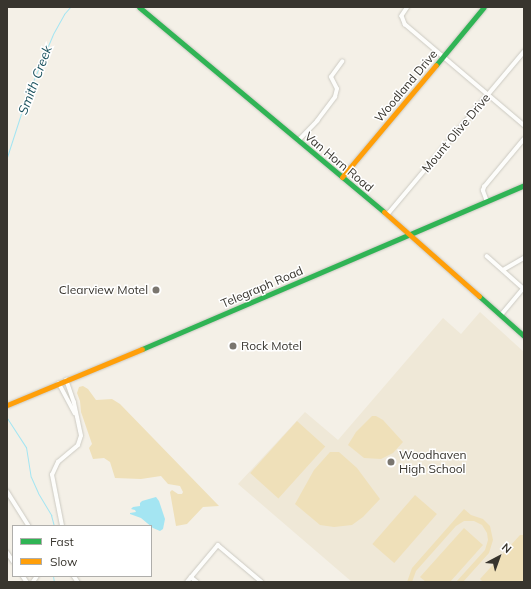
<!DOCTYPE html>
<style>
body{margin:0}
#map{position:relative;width:531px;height:589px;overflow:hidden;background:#f4f0e7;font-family:Mulish,sans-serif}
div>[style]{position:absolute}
.built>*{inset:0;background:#efe8d7}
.green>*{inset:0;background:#efe0b9;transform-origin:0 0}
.water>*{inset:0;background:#a4e5f2}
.stream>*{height:1px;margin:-0.5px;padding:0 0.5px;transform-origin:0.5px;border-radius:0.5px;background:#a4e5f2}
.roads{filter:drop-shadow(0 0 1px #cccac2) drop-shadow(0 0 1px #cccac2)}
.street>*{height:3.5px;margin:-1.75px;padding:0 1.75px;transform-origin:1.75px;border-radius:1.75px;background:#fdfdfb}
.fast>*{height:5px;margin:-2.5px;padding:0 2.5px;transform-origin:2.5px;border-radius:2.5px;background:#30b455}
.slow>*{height:5px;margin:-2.5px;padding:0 2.5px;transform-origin:2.5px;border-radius:2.5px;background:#ff9f0a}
.dots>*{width:11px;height:11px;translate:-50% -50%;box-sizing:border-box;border:2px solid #fff;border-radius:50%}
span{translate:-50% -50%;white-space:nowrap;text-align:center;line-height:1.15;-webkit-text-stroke:3px #fff;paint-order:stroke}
.street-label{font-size:12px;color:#38352e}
.poi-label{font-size:12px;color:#38352e}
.right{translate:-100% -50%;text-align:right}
.left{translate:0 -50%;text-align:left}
.water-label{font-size:13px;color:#1c535f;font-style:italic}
.frame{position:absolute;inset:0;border:8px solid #38352e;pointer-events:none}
.legend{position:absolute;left:12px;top:525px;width:140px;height:52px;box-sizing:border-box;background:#fff;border:1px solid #afaeab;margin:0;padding:5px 7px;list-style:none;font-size:12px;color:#38352e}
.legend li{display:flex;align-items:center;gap:8px;height:20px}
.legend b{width:20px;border:1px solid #afaeab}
.north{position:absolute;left:479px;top:537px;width:40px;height:40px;-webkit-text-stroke:3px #fff;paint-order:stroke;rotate:41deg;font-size:11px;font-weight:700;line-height:16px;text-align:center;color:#38352e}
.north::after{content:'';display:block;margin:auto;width:14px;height:18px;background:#38352e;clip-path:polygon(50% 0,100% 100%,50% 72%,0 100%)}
</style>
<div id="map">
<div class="built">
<i style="clip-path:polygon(480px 312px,524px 352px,524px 582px,352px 582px,238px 484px,305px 412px,338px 440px,443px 318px,461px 334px)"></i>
</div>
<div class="green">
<i style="clip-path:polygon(83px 386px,88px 389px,96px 400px,112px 399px,120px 404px,219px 506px,203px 507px,187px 524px,176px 526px,170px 492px,172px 490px,178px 494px,182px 494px,183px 492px,180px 486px,168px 484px,161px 476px,141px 479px,115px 478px,110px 462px,104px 458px,93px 459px,89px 448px,92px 444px,81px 412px,80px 401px,77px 393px,79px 387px)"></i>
<i style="clip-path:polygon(372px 416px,376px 416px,383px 420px,403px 442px,393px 453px,381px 459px,364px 458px,348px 445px,356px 432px)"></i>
<i style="left:297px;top:421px;width:38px;height:70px;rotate:42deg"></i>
<i style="clip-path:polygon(330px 452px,339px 452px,357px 468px,380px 499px,363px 517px,352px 525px,334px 527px,320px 525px,295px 504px,314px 470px)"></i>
<i style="left:415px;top:495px;width:29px;height:65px;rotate:41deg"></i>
<i style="clip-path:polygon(464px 509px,471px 515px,483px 519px,490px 526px,493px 540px,489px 553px,463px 582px,456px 582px,485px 550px,488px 540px,487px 533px,482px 525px,474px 521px,464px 521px,456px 526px,416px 571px,412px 582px,407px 582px,412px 568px)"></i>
<i style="clip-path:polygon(464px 528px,483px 545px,450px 582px,426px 582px,420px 577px)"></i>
<i style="clip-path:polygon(520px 535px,524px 535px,524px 582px,483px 582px,480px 579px)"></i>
</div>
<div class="water">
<i style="clip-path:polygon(156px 497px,159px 501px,165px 519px,163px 529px,160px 531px,153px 528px,141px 518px,130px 514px,130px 513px,136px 512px,135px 510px,131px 509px,133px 507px,140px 506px,140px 503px,142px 501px)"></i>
</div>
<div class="stream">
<i style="left:7px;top:157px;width:62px;rotate:-72.1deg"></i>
<i style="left:26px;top:98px;width:69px;rotate:-67.1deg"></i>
<i style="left:53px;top:34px;width:23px;rotate:-61deg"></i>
<i style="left:64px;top:14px;width:9px;rotate:-49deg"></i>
<i style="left:7px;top:418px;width:35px;rotate:57deg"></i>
<i style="left:26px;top:447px;width:30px;rotate:81deg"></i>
<i style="left:31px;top:477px;width:17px;rotate:66deg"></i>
<i style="left:38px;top:493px;width:26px;rotate:59deg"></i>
<i style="left:51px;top:515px;width:11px;rotate:75deg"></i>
<i style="left:53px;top:576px;width:6px;rotate:81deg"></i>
</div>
<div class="roads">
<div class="street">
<i style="left:408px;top:7px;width:11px;rotate:124deg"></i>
<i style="left:402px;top:16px;width:9px;rotate:69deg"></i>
<i style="left:405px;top:24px;width:156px;rotate:40.3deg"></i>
<i style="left:298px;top:141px;width:28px;rotate:-46deg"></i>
<i style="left:317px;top:121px;width:30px;rotate:-53deg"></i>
<i style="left:335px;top:97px;width:8px;rotate:-76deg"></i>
<i style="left:337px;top:89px;width:13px;rotate:-117deg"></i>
<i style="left:331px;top:77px;width:19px;rotate:-54deg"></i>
<i style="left:487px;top:202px;width:12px;rotate:-110deg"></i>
<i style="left:483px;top:191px;width:4px;rotate:-76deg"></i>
<i style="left:484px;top:187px;width:62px;rotate:-50.2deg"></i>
<i style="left:387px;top:215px;width:213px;rotate:-50deg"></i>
<i style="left:487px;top:256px;width:50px;rotate:41.7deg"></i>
<i style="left:503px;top:270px;width:24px;rotate:-30deg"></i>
<i style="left:501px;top:315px;width:35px;rotate:-50deg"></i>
<i style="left:59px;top:383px;width:34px;rotate:62deg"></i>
<i style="left:7px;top:491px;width:41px;rotate:57.8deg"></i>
<i style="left:62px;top:526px;width:52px;rotate:-101.1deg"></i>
<i style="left:52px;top:475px;width:14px;rotate:-65deg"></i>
<i style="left:58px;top:462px;width:26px;rotate:-40deg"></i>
<i style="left:78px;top:445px;width:9px;rotate:-72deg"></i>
<i style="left:81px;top:436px;width:34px;rotate:-102deg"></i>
<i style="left:74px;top:403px;width:24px;rotate:-109deg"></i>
<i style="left:7px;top:552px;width:11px;rotate:56deg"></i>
<i style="left:23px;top:576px;width:7px;rotate:56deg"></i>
<i style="left:74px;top:576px;width:7px;rotate:56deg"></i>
<i style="left:191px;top:577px;width:8px;rotate:40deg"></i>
<i style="left:33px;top:582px;width:7px;rotate:-56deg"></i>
<i style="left:187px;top:582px;width:48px;rotate:-50deg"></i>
<i style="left:218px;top:545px;width:57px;rotate:40.1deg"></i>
</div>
<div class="fast">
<i style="left:139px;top:7px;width:319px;rotate:39.9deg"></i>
<i style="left:436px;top:65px;width:75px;rotate:-50.4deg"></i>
<i style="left:479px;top:296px;width:60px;rotate:41.6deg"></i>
<i style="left:142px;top:349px;width:416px;rotate:-23.2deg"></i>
</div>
<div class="slow">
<i style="left:342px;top:177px;width:146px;rotate:-50deg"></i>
<i style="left:384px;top:212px;width:127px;rotate:41.5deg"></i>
<i style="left:7px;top:405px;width:146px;rotate:-22.5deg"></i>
</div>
</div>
<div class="dots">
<i style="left:156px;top:290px;background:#7a766f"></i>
<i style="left:233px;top:346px;background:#7a766f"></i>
<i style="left:391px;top:462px;background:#7a766f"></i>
</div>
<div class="street-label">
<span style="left:406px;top:86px;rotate:-50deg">Woodland Drive</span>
<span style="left:456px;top:133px;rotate:-50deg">Mount Olive Drive</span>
<span style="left:339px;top:162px;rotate:40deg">Van Horn Road</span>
<span style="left:262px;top:287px;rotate:-23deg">Telegraph Road</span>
</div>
<div class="poi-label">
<span class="right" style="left:148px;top:290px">Clearview Motel</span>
<span class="left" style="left:241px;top:346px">Rock Motel</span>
<span class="left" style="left:399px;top:462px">Woodhaven<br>High School</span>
</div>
<div class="water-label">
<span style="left:35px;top:80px;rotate:-69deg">Smith Creek</span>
</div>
<div class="frame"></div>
<ul class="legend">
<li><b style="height:5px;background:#30b455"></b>Fast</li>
<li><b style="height:5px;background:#ff9f0a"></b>Slow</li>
</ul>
<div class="north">N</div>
</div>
